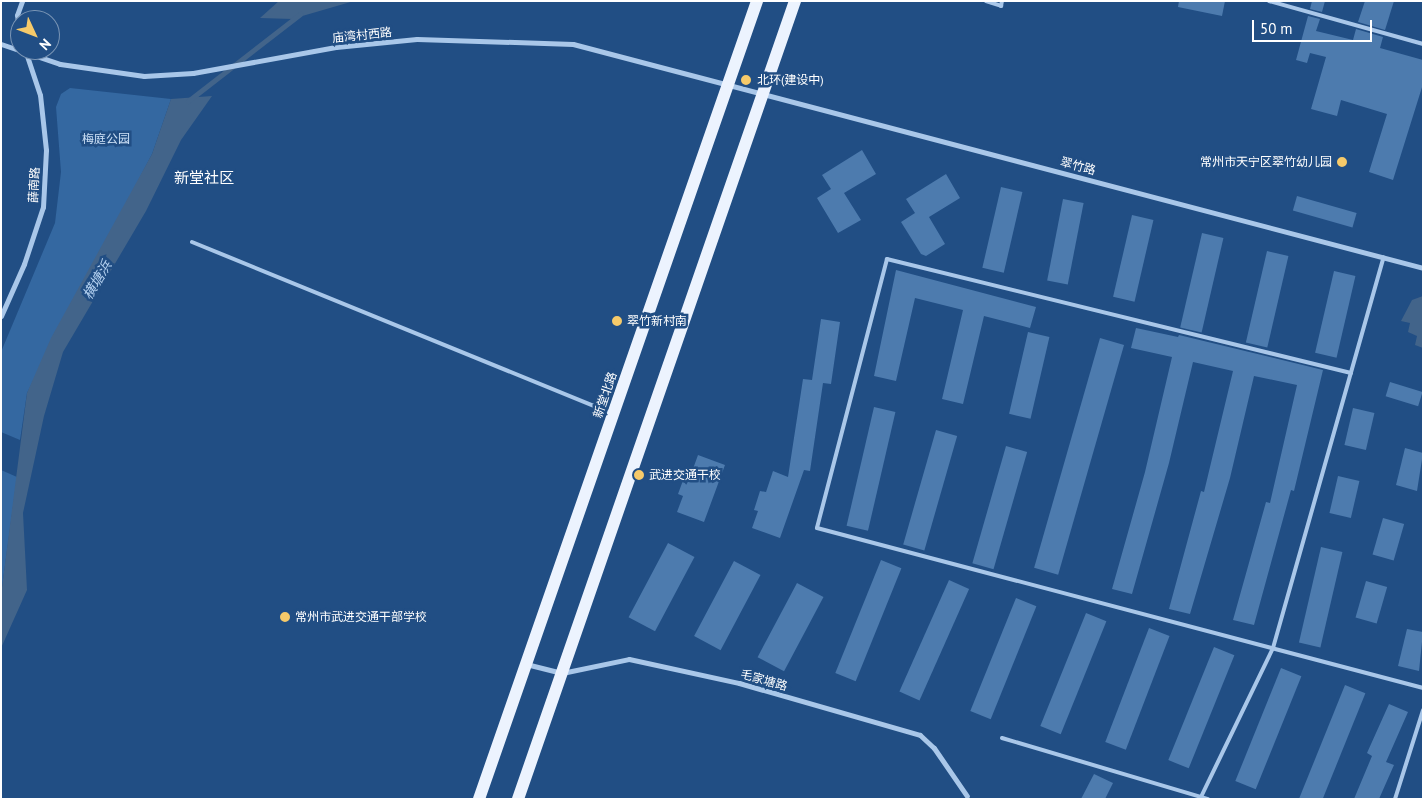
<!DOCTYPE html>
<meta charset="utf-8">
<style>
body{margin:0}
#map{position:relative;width:1424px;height:800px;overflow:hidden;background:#214e84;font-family:"PT Sans","Noto Sans SC",sans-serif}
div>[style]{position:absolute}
.green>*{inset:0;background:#3468a1}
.water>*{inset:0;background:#42648a}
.stream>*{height:5px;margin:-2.5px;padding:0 2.5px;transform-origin:2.5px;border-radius:2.5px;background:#42648a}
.building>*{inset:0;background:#4d7bae;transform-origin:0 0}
.lane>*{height:4px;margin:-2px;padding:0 2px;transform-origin:2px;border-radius:2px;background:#a9c7e9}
.street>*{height:5px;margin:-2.5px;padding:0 2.5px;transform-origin:2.5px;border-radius:2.5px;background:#a9c7e9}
.primary>*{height:12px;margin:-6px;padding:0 6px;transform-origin:6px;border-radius:6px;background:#ecf3fe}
.dots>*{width:14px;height:14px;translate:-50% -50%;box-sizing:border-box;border:2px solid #214e84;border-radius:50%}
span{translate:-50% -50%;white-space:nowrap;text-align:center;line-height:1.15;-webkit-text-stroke:5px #214e84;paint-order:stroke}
.street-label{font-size:12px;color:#fff}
.poi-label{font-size:12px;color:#fff}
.left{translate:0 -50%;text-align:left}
.right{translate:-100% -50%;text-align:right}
.park-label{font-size:12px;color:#cde1f7}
.water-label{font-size:14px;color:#b4d1f0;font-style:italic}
.quarter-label{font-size:15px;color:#fff}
.frame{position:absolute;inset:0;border:2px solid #fff;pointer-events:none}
.north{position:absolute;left:10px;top:10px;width:50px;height:50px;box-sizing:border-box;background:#214e84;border:1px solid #7a95b5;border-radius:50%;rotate:133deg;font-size:14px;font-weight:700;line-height:20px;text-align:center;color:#fff}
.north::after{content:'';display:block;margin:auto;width:18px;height:22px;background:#f6ca6a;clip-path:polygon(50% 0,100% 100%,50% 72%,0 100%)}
.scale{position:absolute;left:1252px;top:20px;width:120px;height:22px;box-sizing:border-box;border:2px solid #fff;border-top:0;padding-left:6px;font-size:15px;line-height:18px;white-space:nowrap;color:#fff;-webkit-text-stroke:4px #214e84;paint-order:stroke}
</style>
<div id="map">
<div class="green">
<i style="clip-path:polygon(70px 88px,171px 99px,152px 154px,27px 393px,20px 440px,1px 432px,1px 352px,55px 223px,61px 172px,56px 107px,61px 94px)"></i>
<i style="clip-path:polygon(1px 470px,17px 477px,1px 595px)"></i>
</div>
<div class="water">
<i style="clip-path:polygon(279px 1px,354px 1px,292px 19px,260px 18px)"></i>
<i style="clip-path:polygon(212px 96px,181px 140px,146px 211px,63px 352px,44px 416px,23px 513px,27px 590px,1px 648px,1px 595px,27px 393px,51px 338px,152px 154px,171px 99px)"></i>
<i style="clip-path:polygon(1423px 296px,1423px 348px,1415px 345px,1417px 336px,1408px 332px,1410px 323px,1401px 321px,1412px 300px)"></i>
</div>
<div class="stream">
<i style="left:188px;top:101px;width:142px;rotate:-37.8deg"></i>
</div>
<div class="building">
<i style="clip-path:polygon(1179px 1px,1225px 1px,1222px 16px,1178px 7px)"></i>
<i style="clip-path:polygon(1312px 1px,1325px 1px,1322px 12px,1310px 9px)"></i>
<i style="clip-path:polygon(1365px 1px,1394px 1px,1385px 30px,1358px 22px)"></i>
<i style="clip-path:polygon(1308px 16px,1320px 19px,1316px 31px,1353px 40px,1356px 29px,1383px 37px,1380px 48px,1423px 60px,1423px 84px,1393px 180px,1369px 172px,1387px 114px,1341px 100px,1337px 116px,1311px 109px,1326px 57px,1310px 53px,1307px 63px,1296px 60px)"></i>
<i style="clip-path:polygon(862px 150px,876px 174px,844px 193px,861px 220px,838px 233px,817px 198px,831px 189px,822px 175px)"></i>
<i style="clip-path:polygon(946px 174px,960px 198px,929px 217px,945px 244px,926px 256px,921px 254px,901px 222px,915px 213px,906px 199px)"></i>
<i style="left:1001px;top:187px;width:22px;height:83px;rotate:13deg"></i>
<i style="left:1297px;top:196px;width:62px;height:15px;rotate:16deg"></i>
<i style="left:1063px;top:199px;width:21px;height:83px;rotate:11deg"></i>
<i style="left:1132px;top:215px;width:22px;height:84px;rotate:13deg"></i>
<i style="left:1202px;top:233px;width:22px;height:97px;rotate:13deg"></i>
<i style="left:1267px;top:251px;width:22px;height:94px;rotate:13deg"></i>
<i style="clip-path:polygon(896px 270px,1036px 307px,1030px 328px,984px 316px,963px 404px,942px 399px,963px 310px,915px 298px,896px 381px,874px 376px)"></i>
<i style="left:1334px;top:271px;width:22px;height:84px;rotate:13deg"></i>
<i style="clip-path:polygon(821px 319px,840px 322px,831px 384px,823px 383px,810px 471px,804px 470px,780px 538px,752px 528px,758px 511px,754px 510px,760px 491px,766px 492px,773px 471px,788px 477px,803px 379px,812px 380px)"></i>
<i style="clip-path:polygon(1136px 328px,1178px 337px,1179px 335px,1323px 370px,1294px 491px,1291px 490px,1254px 625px,1233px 620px,1266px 502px,1270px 503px,1297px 385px,1254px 376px,1230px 478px,1190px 614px,1169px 609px,1201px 491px,1204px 492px,1233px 371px,1193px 362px,1169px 463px,1132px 594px,1112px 589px,1145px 472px,1172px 357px,1131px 348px)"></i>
<i style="left:1028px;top:332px;width:22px;height:84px;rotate:13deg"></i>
<i style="left:1100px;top:338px;width:25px;height:239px;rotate:16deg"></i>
<i style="left:1390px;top:382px;width:34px;height:15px;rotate:17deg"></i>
<i style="left:874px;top:407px;width:22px;height:122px;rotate:13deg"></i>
<i style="left:1353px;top:408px;width:22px;height:38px;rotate:13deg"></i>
<i style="left:936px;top:430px;width:22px;height:119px;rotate:16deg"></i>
<i style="left:1006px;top:446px;width:22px;height:122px;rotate:16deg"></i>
<i style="clip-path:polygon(1405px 448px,1423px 453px,1417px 491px,1396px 485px)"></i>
<i style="clip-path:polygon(698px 455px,725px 465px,704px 522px,677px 512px,683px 496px,678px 494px,685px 475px,690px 477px)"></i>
<i style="left:1338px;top:476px;width:22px;height:38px;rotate:13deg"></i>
<i style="left:1383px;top:518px;width:22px;height:38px;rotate:16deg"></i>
<i style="left:668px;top:543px;width:30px;height:84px;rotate:28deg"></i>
<i style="left:1321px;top:547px;width:22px;height:98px;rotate:13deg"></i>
<i style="left:881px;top:560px;width:22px;height:122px;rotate:22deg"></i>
<i style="left:734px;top:561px;width:30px;height:85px;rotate:28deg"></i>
<i style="left:949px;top:580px;width:22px;height:122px;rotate:24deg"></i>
<i style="left:1366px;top:581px;width:22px;height:38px;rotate:16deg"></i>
<i style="left:797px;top:583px;width:30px;height:84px;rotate:28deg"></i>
<i style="left:1016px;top:598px;width:22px;height:122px;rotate:22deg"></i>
<i style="left:1086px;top:613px;width:22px;height:122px;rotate:22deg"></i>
<i style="left:1149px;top:628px;width:22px;height:122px;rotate:21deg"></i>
<i style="clip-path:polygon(1407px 629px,1423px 632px,1419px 671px,1398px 666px)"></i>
<i style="left:1214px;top:647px;width:22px;height:122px;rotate:22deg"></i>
<i style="left:1281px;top:668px;width:22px;height:122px;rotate:22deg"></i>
<i style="left:1345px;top:685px;width:22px;height:123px;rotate:22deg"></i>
<i style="clip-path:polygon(1389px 704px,1408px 712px,1386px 762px,1394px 765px,1379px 799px,1354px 799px,1372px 756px,1367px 753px)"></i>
<i style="clip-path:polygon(1094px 774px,1113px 783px,1105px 799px,1081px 799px)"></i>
</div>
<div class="lane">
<i style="left:986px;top:1px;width:16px;rotate:18deg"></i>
<i style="left:1001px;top:6px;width:5px;rotate:-79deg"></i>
<i style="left:1269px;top:1px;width:160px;rotate:15.6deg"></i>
<i style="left:192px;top:242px;width:453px;rotate:22.2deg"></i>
<i style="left:1351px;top:373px;width:478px;rotate:-166.2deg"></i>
<i style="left:887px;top:259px;width:278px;rotate:104.6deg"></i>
<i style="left:817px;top:528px;width:627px;rotate:14.79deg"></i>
<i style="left:1002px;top:738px;width:215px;rotate:16.5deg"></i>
<i style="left:1200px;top:799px;width:168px;rotate:-64.2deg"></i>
<i style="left:1273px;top:648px;width:406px;rotate:-74.2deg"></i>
<i style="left:1395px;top:799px;width:93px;rotate:-72.5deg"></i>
</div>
<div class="street">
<i style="left:20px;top:42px;width:27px;rotate:-96deg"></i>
<i style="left:17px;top:15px;width:15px;rotate:-70deg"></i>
<i style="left:1px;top:44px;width:62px;rotate:18.7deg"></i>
<i style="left:60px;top:64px;width:85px;rotate:8.1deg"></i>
<i style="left:144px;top:76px;width:49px;rotate:-3.5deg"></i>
<i style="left:193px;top:73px;width:145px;rotate:-10.3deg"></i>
<i style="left:336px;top:47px;width:81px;rotate:-5.6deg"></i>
<i style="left:417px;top:39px;width:156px;rotate:1.8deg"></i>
<i style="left:573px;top:44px;width:879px;rotate:14.76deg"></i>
<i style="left:1px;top:316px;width:57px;rotate:-66.1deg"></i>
<i style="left:24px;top:264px;width:60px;rotate:-71.6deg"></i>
<i style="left:43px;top:207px;width:57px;rotate:-87deg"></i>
<i style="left:46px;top:150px;width:55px;rotate:-96.2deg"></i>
<i style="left:40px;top:95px;width:44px;rotate:-108.4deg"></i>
<i style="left:526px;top:664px;width:37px;rotate:14deg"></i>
<i style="left:562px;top:673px;width:68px;rotate:-11.8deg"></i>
<i style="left:629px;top:659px;width:113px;rotate:12.3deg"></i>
<i style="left:739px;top:683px;width:188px;rotate:16deg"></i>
<i style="left:920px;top:735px;width:19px;rotate:43deg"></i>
<i style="left:934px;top:748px;width:58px;rotate:55.5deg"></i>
</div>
<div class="primary">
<i style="left:479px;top:799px;width:845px;rotate:-70.79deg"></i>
<i style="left:518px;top:799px;width:845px;rotate:-70.86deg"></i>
</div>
<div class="dots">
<i style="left:746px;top:80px;background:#f6ca6a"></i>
<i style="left:1342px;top:162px;background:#f6ca6a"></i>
<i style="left:617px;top:321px;background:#f6ca6a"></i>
<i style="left:639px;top:475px;background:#f6ca6a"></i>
<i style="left:285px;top:617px;background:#f6ca6a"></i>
</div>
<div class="street-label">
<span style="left:362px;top:35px;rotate:-6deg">庙湾村西路</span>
<span style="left:1078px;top:166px;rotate:15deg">翠竹路</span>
<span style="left:34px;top:185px;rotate:-87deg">薛南路</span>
<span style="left:605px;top:395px;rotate:-71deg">新堂北路</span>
<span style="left:764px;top:680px;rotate:16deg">毛家塘路</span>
</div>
<div class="poi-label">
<span class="left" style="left:757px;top:80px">北环(建设中)</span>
<span class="right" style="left:1332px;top:162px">常州市天宁区翠竹幼儿园</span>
<span class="left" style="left:627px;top:321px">翠竹新村南</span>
<span class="left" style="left:649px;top:475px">武进交通干校</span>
<span class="left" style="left:295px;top:617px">常州市武进交通干部学校</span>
</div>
<div class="park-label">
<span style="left:106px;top:139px">梅庭公园</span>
</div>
<div class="water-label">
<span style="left:97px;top:280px;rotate:-59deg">横塘浜</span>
</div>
<div class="quarter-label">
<span style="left:204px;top:178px">新堂社区</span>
</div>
<div class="frame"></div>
<div class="north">N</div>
<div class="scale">50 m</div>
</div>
